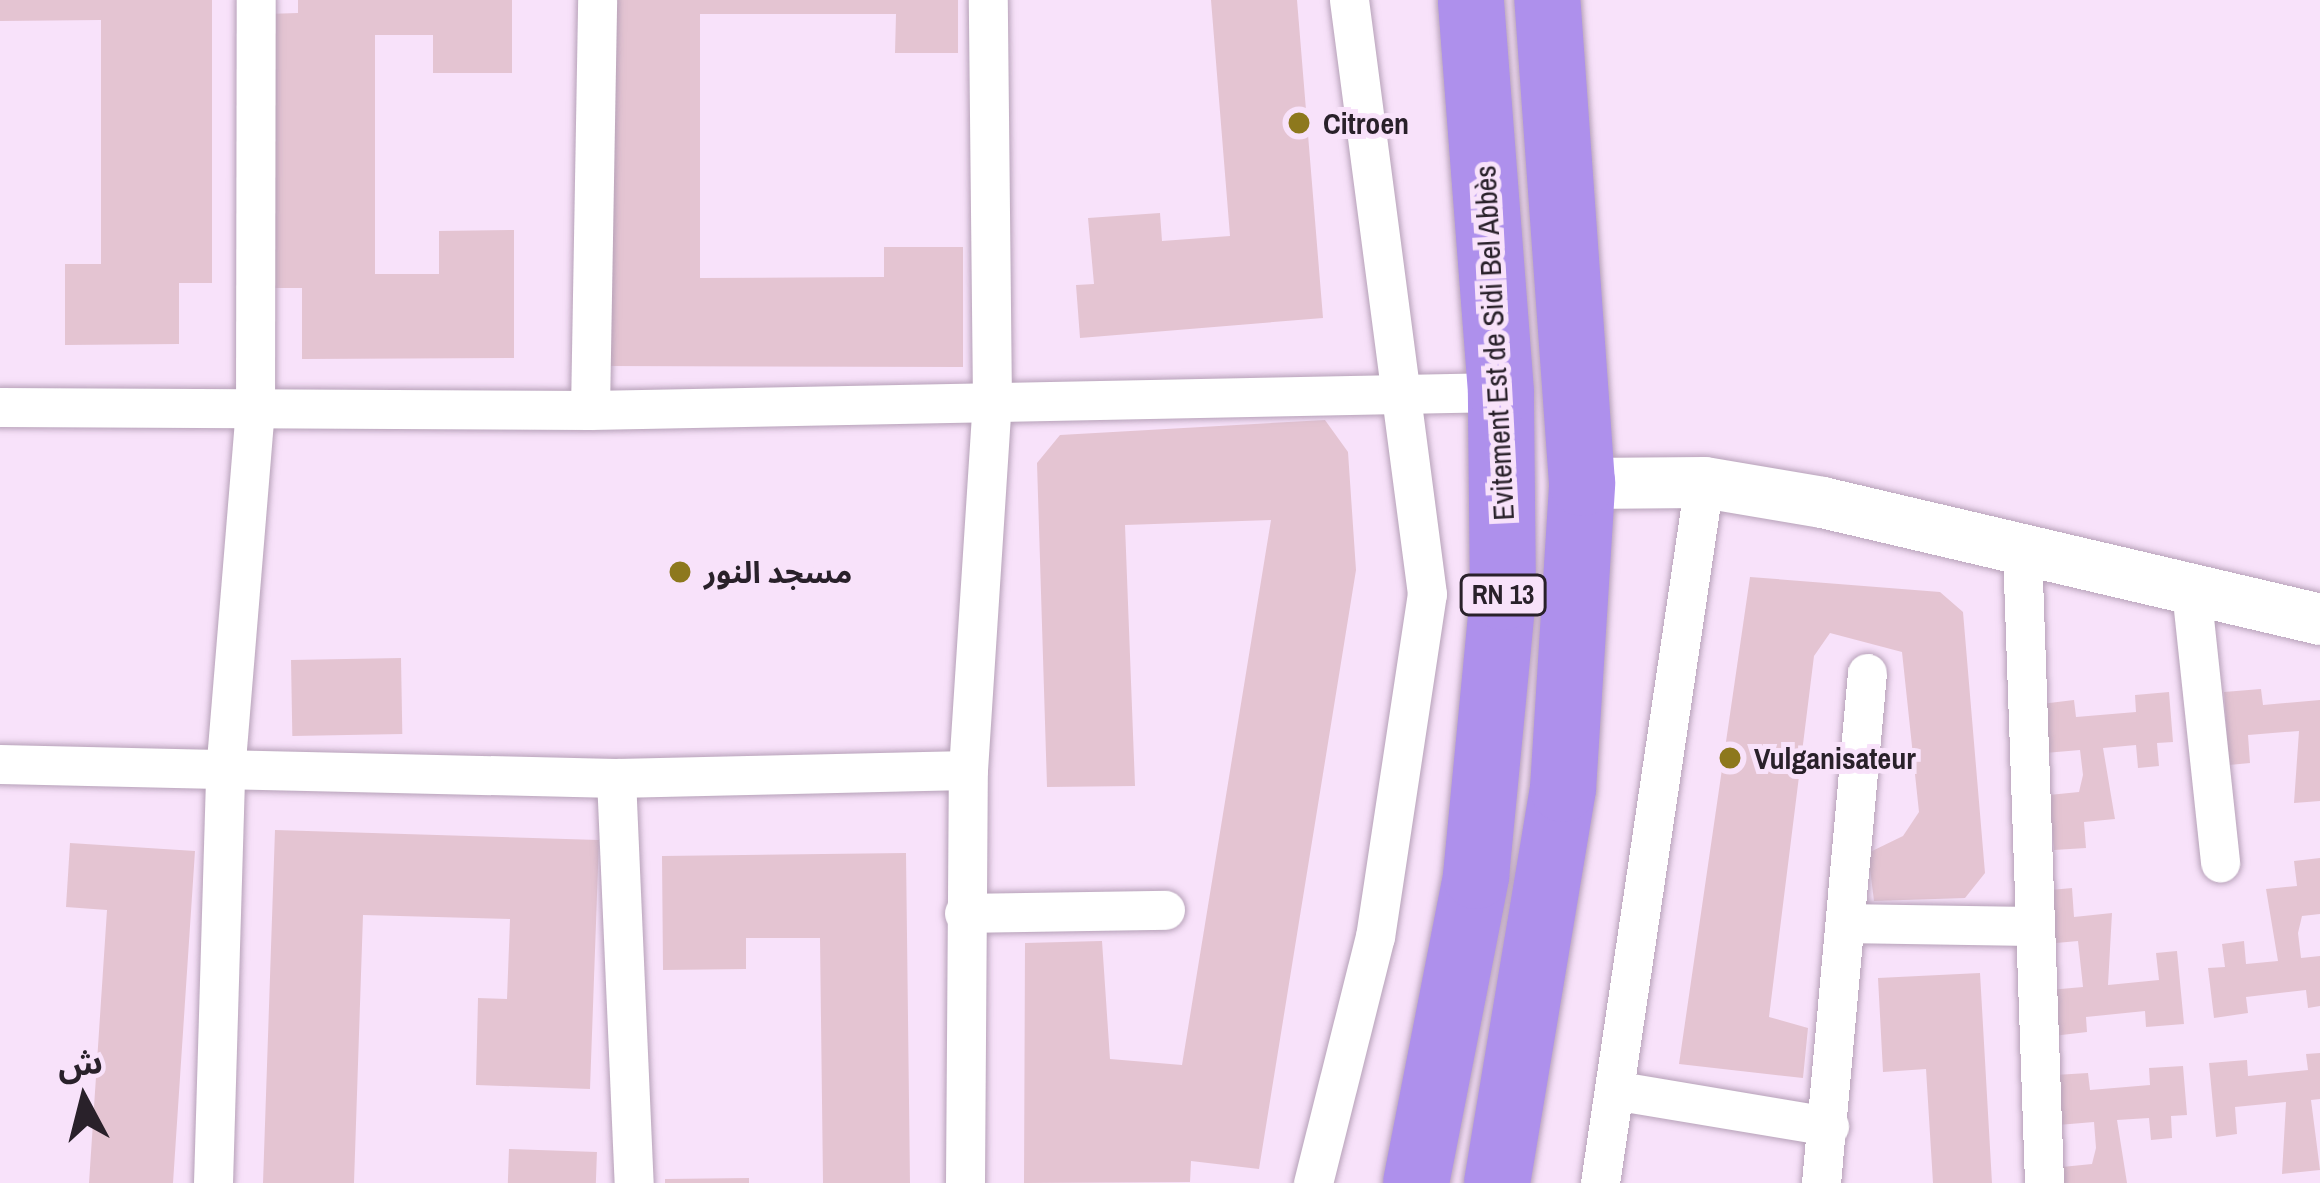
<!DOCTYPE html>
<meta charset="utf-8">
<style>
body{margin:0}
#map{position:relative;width:2320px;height:1183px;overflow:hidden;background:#f8e2fa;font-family:"Archivo Narrow","Noto Sans Arabic",sans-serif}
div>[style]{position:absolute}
.building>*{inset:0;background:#e4c4d2;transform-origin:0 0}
.roads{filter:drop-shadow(0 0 3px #b6a1b8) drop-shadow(0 0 3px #b6a1b8)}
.minor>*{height:39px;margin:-19.5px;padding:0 19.5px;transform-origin:19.5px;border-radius:19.5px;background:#fff}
.tertiary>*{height:51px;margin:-25.5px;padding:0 25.5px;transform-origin:25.5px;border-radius:25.5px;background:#fff}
.trunk>*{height:66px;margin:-33px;padding:0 33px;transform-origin:33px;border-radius:33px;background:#ae90ec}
.dots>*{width:33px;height:33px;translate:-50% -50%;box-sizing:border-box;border:6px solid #f8e2fa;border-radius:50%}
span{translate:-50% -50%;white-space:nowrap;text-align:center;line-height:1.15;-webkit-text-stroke:10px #f8e2fa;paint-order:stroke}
.shield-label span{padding:3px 9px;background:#f8e2fa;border:3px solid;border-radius:9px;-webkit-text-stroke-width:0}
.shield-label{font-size:27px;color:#29212a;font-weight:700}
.poi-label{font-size:30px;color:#29212a;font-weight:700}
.left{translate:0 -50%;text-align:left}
.street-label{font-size:30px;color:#29212a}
.north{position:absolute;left:24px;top:1039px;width:120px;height:120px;-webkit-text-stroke:9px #f8e2fa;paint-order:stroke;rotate:353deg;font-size:33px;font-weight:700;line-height:48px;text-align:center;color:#29212a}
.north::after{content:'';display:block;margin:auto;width:42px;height:54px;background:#29212a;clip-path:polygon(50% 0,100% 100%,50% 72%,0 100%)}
</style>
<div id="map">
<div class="building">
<i style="clip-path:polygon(0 0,212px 0,212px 283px,179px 283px,179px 344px,65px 345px,65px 264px,101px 264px,101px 20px,0 21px)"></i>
<i style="clip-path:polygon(298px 0,512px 0,512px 73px,433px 73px,433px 35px,375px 35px,375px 274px,439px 274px,439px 231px,514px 230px,514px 358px,302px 359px,302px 288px,267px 288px,266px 14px,298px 13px)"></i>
<i style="clip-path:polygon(606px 0,958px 0,958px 53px,895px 53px,896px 14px,700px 14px,700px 278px,884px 277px,884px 247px,963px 247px,963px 367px,606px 366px)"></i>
<i style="clip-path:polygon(1211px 0,1297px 0,1323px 318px,1080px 338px,1076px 285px,1094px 284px,1088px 218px,1160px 213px,1162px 241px,1230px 236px)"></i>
<i style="clip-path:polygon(1325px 420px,1348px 452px,1356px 570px,1259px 1169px,1191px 1161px,1190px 1182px,1024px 1183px,1025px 943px,1102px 941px,1110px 1059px,1182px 1065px,1271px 520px,1125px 525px,1135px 786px,1047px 787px,1037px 463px,1060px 435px)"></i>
<i style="clip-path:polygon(1750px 577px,1940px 592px,1963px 612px,1985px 873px,1965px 898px,1874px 901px,1868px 853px,1903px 836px,1919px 812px,1902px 652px,1830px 633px,1814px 656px,1769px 1017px,1808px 1028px,1803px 1078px,1679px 1064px)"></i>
<i style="left:401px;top:658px;width:76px;height:110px;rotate:89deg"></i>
<i style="clip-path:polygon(2261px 689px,2263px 705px,2320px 700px,2320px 801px,2294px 803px,2299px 731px,2248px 735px,2250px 763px,2229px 765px,2224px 692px)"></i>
<i style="clip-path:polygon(2169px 692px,2173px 742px,2157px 743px,2159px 766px,2138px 768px,2136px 745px,2103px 748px,2115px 819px,2084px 822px,2086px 848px,2054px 850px,2049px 795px,2079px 792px,2083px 775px,2080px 750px,2045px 753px,2041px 704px,2074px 700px,2076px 717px,2136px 712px,2135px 695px)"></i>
<i style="clip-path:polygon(275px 830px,599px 840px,590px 1089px,476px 1085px,478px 998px,507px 999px,510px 919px,363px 915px,354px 1183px,263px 1183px)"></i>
<i style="clip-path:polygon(70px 843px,195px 851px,173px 1183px,89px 1183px,107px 910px,66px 907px)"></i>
<i style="clip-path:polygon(906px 853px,910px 1183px,823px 1183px,820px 938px,746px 938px,746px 969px,663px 970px,662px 856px)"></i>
<i style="clip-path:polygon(2320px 858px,2320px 914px,2302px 916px,2298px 933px,2301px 958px,2320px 956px,2320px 1006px,2308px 1008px,2306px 990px,2246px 997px,2248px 1013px,2214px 1018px,2208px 968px,2225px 967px,2222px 944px,2244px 941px,2246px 964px,2278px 961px,2266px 889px,2297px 886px,2294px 861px)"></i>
<i style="clip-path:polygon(2072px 888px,2074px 917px,2112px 913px,2108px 985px,2159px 980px,2156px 953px,2177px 951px,2184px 1024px,2146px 1027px,2145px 1011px,2086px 1017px,2087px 1032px,2053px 1036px,2049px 990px,2083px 987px,2078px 941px,2045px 944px,2040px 891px)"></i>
<i style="clip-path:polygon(1980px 973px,1992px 1183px,1933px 1183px,1926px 1069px,1883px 1072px,1878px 978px)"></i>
<i style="clip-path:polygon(2320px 1053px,2320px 1099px,2311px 1100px,2320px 1170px,2282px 1174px,2286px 1102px,2235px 1107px,2237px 1134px,2216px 1137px,2209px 1063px,2247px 1060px,2248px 1076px,2308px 1070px,2306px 1054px)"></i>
<i style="clip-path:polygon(2183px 1066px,2187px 1115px,2171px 1116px,2172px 1138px,2151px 1140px,2149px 1118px,2117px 1120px,2127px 1183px,2063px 1183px,2062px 1167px,2092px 1164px,2096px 1148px,2094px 1122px,2058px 1125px,2055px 1075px,2088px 1073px,2090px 1090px,2150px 1085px,2149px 1068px)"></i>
<i style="left:509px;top:1149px;width:88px;height:34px;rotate:2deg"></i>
<i style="clip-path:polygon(749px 1178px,749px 1183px,665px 1183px,665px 1179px)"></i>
</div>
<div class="roads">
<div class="minor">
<i style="left:0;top:407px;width:590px;rotate:0.29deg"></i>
<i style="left:590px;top:410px;width:911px;rotate:-1.13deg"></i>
<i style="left:590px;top:410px;width:410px;rotate:-89deg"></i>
<i style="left:2022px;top:549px;width:634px;rotate:88.01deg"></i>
<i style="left:2191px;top:590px;width:274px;rotate:83.9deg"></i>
<i style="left:0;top:764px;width:616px;rotate:1.3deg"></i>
<i style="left:616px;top:778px;width:352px;rotate:-1.3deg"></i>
<i style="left:616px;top:778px;width:405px;rotate:87.5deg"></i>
<i style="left:964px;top:913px;width:201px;rotate:-0.9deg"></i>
<i style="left:1846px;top:923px;width:181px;rotate:0.9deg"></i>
<i style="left:1619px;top:1091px;width:213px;rotate:9.5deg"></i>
<i style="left:213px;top:1183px;width:410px;rotate:-88.3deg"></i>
<i style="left:225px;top:773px;width:364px;rotate:-85.3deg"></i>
<i style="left:255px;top:410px;width:410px;rotate:-89.9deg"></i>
<i style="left:965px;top:1183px;width:413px;rotate:-89.6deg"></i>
<i style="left:968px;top:770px;width:369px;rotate:-86.3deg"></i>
<i style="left:992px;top:402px;width:402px;rotate:-90.6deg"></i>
<i style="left:1313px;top:1183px;width:254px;rotate:-75.9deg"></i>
<i style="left:1375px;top:937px;width:347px;rotate:-81.4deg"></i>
<i style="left:1427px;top:594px;width:599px;rotate:-97.48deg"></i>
<i style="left:1600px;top:1183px;width:709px;rotate:-81.56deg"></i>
<i style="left:1821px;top:1183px;width:512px;rotate:-84.85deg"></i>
</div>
<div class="tertiary">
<i style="left:1582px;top:483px;width:122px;rotate:-0.5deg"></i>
<i style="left:1704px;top:482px;width:120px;rotate:9.6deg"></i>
<i style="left:1822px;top:502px;width:512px;rotate:13.22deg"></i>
</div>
<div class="trunk">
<i style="left:1416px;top:1183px;width:313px;rotate:-78.9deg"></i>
<i style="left:1476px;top:876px;width:280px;rotate:-84.5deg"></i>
<i style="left:1503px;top:597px;width:205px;rotate:-90.6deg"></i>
<i style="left:1501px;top:392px;width:393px;rotate:-94.4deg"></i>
<i style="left:1497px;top:1183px;width:399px;rotate:-80.5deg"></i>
<i style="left:1563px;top:789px;width:307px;rotate:-86.4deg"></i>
<i style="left:1582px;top:483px;width:484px;rotate:-94.1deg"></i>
</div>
</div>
<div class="dots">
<i style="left:1299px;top:123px;background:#8d781d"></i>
<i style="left:680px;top:572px;background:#8d781d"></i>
<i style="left:1730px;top:758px;background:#8d781d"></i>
</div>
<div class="shield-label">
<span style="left:1503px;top:595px">RN 13</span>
</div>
<div class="poi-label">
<span class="left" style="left:1323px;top:123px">Citroen</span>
<span class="left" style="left:704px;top:572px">مسجد النور</span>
<span class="left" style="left:1754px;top:758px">Vulganisateur</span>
</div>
<div class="street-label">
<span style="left:1494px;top:343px;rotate:-93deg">Evitement Est de Sidi Bel Abbès</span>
</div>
<div class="north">ش</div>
</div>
